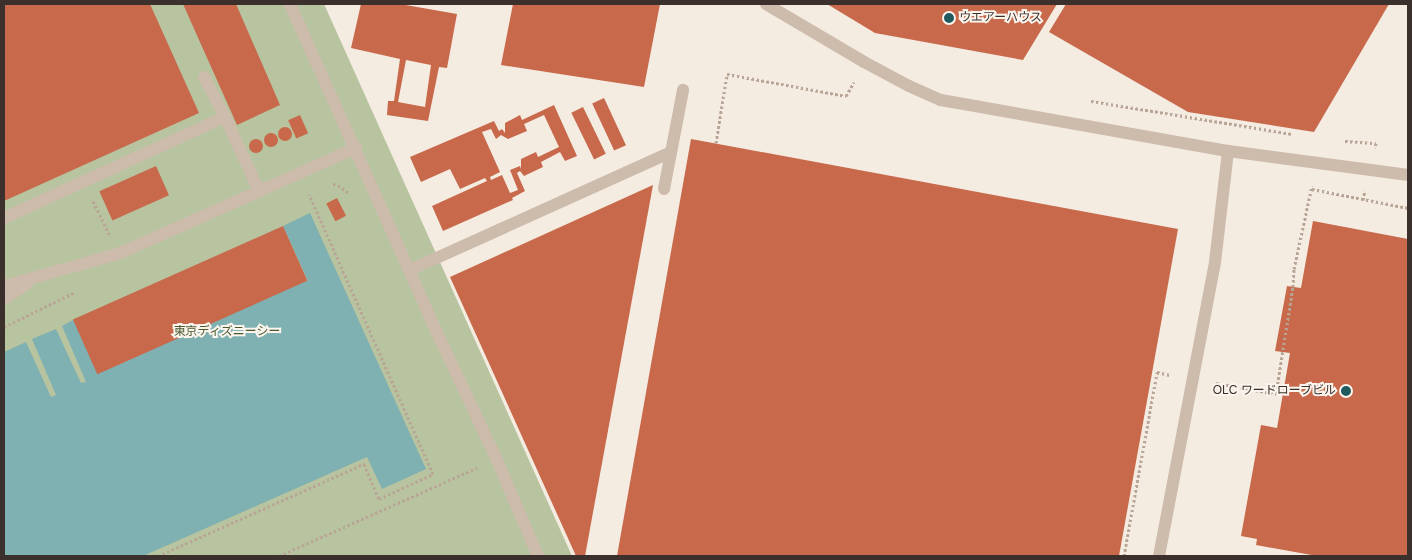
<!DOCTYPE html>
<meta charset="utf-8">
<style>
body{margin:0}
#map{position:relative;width:1412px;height:560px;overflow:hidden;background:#f4ebe1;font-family:Helvetica,"Noto Sans JP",sans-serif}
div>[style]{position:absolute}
.green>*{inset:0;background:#b8c4a0}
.water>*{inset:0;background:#7fb0b2}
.building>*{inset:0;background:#c8694b;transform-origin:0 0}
.round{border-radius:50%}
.path>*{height:3px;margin-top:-1.5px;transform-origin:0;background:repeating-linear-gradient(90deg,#b9a596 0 2.5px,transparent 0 5px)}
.service>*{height:12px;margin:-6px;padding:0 6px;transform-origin:6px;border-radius:6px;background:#cdbbac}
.dots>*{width:14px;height:14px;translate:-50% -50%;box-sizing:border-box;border:2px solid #fbf5ee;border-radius:50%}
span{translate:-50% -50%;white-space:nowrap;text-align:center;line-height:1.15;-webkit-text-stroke:4px #fbf5ee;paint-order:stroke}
.poi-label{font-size:12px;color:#3b302b}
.left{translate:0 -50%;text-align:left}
.right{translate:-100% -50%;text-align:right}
.park-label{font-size:12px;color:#4a5a2e}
.frame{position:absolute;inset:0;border:5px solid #3b302b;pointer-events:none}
</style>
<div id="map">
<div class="green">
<i style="clip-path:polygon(4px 4px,324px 4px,572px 556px,4px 556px)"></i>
</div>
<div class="water">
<i style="clip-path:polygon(310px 213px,426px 469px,382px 489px,367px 457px,143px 556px,4px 556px,4px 352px,26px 342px,51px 397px,56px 395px,32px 339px,56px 329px,81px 383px,86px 382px,62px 326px,73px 320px,308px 281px,283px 226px)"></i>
</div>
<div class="building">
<i style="clip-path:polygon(4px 4px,150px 4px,199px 113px,4px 201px)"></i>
<i style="clip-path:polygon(183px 4px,236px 4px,280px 105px,237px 125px)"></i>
<i style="clip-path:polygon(evenodd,361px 4px,400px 4px,457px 14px,447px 68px,439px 67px,428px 121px,387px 115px,388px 101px,394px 101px,400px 59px,351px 48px,361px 4px,406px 60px,431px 65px,425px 107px,398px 102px,406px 60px)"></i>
<i style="clip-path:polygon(513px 4px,660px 4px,644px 87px,501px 65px)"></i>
<i style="clip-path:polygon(827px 4px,1057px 4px,1023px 60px,875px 33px)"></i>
<i style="clip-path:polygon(1066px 4px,1389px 4px,1314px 132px,1188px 112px,1049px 32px)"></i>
<i style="left:604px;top:98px;width:52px;height:13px;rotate:65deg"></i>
<i style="clip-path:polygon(evenodd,554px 105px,577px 156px,565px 161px,560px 152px,541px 162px,543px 167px,524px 176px,520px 171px,517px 173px,525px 191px,512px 198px,513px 200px,443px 231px,432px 206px,487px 181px,485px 178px,460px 189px,450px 169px,421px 182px,410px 157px,494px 121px,499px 131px,502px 129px,505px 133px,505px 123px,520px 115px,522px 120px,554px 105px,544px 115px,559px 147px,538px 157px,536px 152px,521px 159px,521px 169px,520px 166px,510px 170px,518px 190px,510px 193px,502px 175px,491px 180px,490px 177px,500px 172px,482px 132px,491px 129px,496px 139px,501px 135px,508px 139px,527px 131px,524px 124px,544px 115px)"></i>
<i style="left:583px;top:107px;width:52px;height:13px;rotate:64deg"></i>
<i style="left:300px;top:115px;width:20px;height:13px;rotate:66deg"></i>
<i class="round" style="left:278px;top:127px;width:14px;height:14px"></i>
<i class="round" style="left:264px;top:133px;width:14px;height:14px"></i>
<i class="round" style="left:249px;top:139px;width:14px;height:14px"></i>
<i style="clip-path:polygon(691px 139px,1178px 229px,1119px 556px,617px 556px)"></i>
<i style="left:156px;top:166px;width:32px;height:62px;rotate:66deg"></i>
<i style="clip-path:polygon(653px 185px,585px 556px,576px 556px,450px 277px)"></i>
<i style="left:337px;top:198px;width:20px;height:12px;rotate:63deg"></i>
<i style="clip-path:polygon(1313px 221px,1408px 239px,1408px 556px,1317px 556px,1256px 545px,1257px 539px,1241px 536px,1261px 425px,1277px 428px,1290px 353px,1275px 351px,1287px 286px,1301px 288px)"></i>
<i style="left:283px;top:226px;width:60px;height:230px;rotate:66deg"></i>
</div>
<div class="path">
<i style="left:1091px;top:101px;width:204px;rotate:9.3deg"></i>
<i style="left:1345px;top:141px;width:31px;rotate:4deg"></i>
<i style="left:1376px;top:143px;width:5px;rotate:101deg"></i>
<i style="left:716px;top:143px;width:70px;rotate:-80.9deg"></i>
<i style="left:727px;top:74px;width:121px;rotate:10.5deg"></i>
<i style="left:846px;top:96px;width:16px;rotate:-60deg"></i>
<i style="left:333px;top:184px;width:5px;rotate:11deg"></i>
<i style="left:338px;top:185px;width:14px;rotate:36deg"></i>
<i style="left:1312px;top:189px;width:98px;rotate:11.2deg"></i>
<i style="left:1363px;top:200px;width:10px;rotate:-79deg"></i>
<i style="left:93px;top:201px;width:37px;rotate:64deg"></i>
<i style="left:4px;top:327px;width:79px;rotate:-26.2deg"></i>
<i style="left:1216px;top:383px;width:61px;rotate:10.4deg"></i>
<i style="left:1276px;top:394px;width:108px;rotate:-81deg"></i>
<i style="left:1293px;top:287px;width:18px;rotate:-87deg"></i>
<i style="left:1294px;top:269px;width:85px;rotate:-77.8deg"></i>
<i style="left:158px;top:556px;width:226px;rotate:-24.1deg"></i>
<i style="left:364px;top:464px;width:38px;rotate:67deg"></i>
<i style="left:379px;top:499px;width:60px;rotate:-24.8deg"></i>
<i style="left:433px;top:474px;width:306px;rotate:-113.9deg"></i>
<i style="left:279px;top:556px;width:217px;rotate:-24deg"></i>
<i style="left:1124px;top:556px;width:187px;rotate:-79.8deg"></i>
<i style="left:1157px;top:372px;width:13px;rotate:13deg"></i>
</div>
<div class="service">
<i style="left:290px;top:4px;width:369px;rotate:65.9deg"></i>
<i style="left:441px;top:341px;width:129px;rotate:64.8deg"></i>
<i style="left:496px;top:458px;width:107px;rotate:66.8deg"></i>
<i style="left:766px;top:4px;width:114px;rotate:30.6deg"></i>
<i style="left:864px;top:62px;width:51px;rotate:28.1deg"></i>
<i style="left:909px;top:86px;width:35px;rotate:24deg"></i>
<i style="left:941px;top:100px;width:291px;rotate:10.1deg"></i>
<i style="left:1228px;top:151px;width:182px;rotate:7.6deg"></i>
<i style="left:204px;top:77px;width:45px;rotate:62.3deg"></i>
<i style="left:664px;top:189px;width:101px;rotate:-79.1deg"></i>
<i style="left:4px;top:218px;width:243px;rotate:-24.6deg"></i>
<i style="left:225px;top:117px;width:81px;rotate:65.3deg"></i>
<i style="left:410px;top:270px;width:286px;rotate:-24.3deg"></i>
<i style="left:4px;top:286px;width:118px;rotate:-15.7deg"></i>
<i style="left:118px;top:254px;width:261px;rotate:-24deg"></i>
<i style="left:4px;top:299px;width:29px;rotate:-34deg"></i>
<i style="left:1159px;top:556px;width:299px;rotate:-79.2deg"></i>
<i style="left:1215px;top:262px;width:112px;rotate:-83.3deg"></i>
</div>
<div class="dots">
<i style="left:949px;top:18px;background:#1f5a5e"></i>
<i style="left:1346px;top:391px;background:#1f5a5e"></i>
</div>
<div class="poi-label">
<span class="left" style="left:959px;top:18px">ウエアーハウス</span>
<span class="right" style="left:1336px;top:391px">OLC ワードローブビル</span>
</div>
<div class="park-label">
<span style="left:227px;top:332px">東京ディズニーシー</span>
</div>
<div class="frame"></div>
</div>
